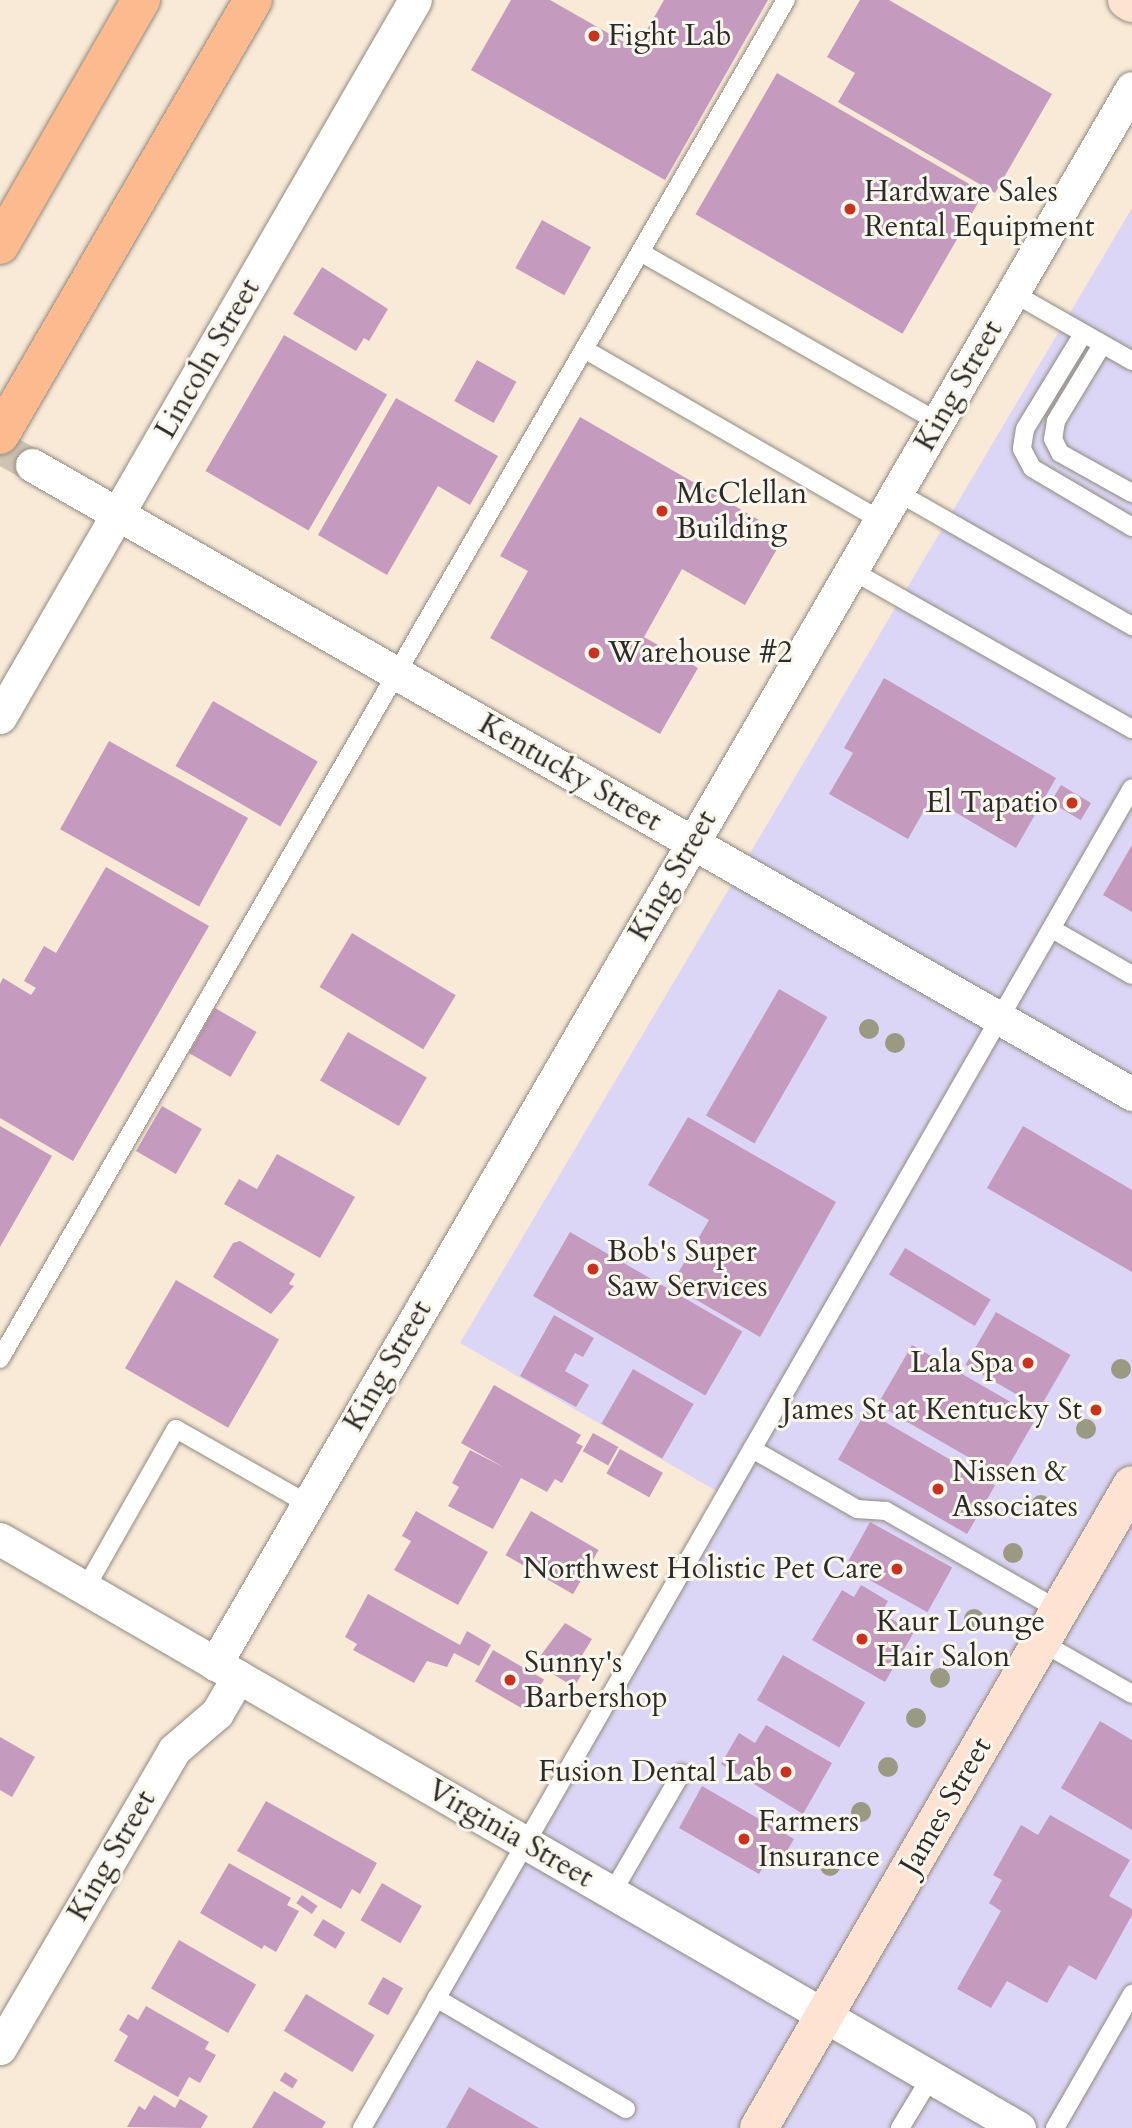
<!DOCTYPE html>
<style>
body{margin:0}
#map{position:relative;width:1132px;height:2128px;overflow:hidden;background:#f8ead6;font-family:Cardo,serif}
div>[style]{position:absolute}
.built>*{inset:0;background:#dcd6f6}
.building>*{inset:0;background:#c59abf;transform-origin:0 0}
.minor-tunnel>*{height:33px;margin-top:-16.5px;transform-origin:0;background:repeating-linear-gradient(90deg,#cfc4b4 0 33px,transparent 0 50px)}
.roads{filter:drop-shadow(0 0 2px #928a80) drop-shadow(0 0 2px #928a80)}
.service>*{height:18px;margin:-9px;padding:0 9px;transform-origin:9px;border-radius:9px;background:#fff}
.minor>*{height:33px;margin:-16.5px;padding:0 16.5px;transform-origin:16.5px;border-radius:16.5px;background:#fff}
.secondary>*{height:38px;margin:-19px;padding:0 19px;transform-origin:19px;border-radius:19px;background:#fee3d2}
.motorway>*{height:38px;margin:-19px;padding:0 19px;transform-origin:19px;border-radius:19px;background:#fcba8e}
.trees>*{width:20px;height:20px;margin:-10px;border-radius:50%;background:#9c9983}
.dots>*{width:19px;height:19px;translate:-50% -50%;box-sizing:border-box;border:4px solid #fbf7ec;border-radius:50%}
span{translate:-50% -50%;white-space:nowrap;text-align:center;line-height:1.15;-webkit-text-stroke:6px #fbf7ec;paint-order:stroke}
.poi-label{font-size:30px;color:#2b2b2b}
.left{translate:0 -50%;text-align:left}
.right{translate:-100% -50%;text-align:right}
.street-label{font-size:30px;color:#2b2b2b}
</style>
<div id="map">
<div class="built">
<i style="clip-path:polygon(1132px 208px,1132px 2128px,362px 2128px,725px 1496px,460px 1343px)"></i>
</div>
<div class="building">
<i style="clip-path:polygon(511px 0,550px 0,636px 49px,664px 0,768px 0,665px 180px,471px 70px)"></i>
<i style="clip-path:polygon(860px 0,889px 0,1052px 94px,995px 193px,838px 102px,855px 73px,827px 57px)"></i>
<i style="left:777px;top:73px;width:239px;height:163px;rotate:30deg"></i>
<i style="left:542px;top:220px;width:56px;height:55px;rotate:29deg"></i>
<i style="clip-path:polygon(322px 267px,388px 309px,369px 341px,364px 338px,356px 351px,293px 314px)"></i>
<i style="left:284px;top:335px;width:119px;height:157px;rotate:30deg"></i>
<i style="left:477px;top:360px;width:45px;height:47px;rotate:29deg"></i>
<i style="clip-path:polygon(396px 398px,498px 456px,470px 505px,438px 486px,387px 575px,318px 535px)"></i>
<i style="clip-path:polygon(580px 417px,785px 535px,745px 605px,682px 569px,644px 637px,698px 668px,660px 734px,490px 638px,528px 571px,500px 556px)"></i>
<i style="clip-path:polygon(884px 678px,1056px 778px,1016px 848px,931px 798px,908px 839px,829px 794px,853px 753px,844px 748px)"></i>
<i style="left:213px;top:701px;width:121px;height:75px;rotate:30deg"></i>
<i style="left:109px;top:741px;width:159px;height:101px;rotate:29deg"></i>
<i style="left:1061px;top:785px;width:35px;height:20px;rotate:31deg"></i>
<i style="clip-path:polygon(1132px 845px,1132px 912px,1103px 895px)"></i>
<i style="clip-path:polygon(106px 867px,209px 926px,73px 1161px,0 1118px,0 984px,3px 978px,31px 995px,36px 988px,24px 981px,44px 946px,56px 953px)"></i>
<i style="left:352px;top:933px;width:121px;height:63px;rotate:31deg"></i>
<i style="left:779px;top:989px;width:56px;height:146px;rotate:30deg"></i>
<i style="left:215px;top:1008px;width:48px;height:52px;rotate:30deg"></i>
<i style="left:348px;top:1032px;width:91px;height:56px;rotate:30deg"></i>
<i style="left:162px;top:1106px;width:46px;height:52px;rotate:30deg"></i>
<i style="clip-path:polygon(688px 1117px,836px 1202px,760px 1337px,671px 1285px,709px 1220px,648px 1185px)"></i>
<i style="clip-path:polygon(0 1126px,52px 1156px,0 1247px)"></i>
<i style="clip-path:polygon(1023px 1126px,1132px 1190px,1132px 1272px,987px 1188px)"></i>
<i style="clip-path:polygon(277px 1154px,355px 1197px,320px 1258px,224px 1204px,239px 1179px,257px 1189px)"></i>
<i style="left:570px;top:1232px;width:199px;height:74px;rotate:30deg"></i>
<i style="clip-path:polygon(240px 1241px,295px 1274px,289px 1284px,294px 1286px,271px 1314px,213px 1277px,233px 1243px)"></i>
<i style="left:905px;top:1248px;width:100px;height:31px;rotate:31deg"></i>
<i style="left:176px;top:1280px;width:119px;height:102px;rotate:30deg"></i>
<i style="left:996px;top:1312px;width:86px;height:61px;rotate:30deg"></i>
<i style="clip-path:polygon(554px 1315px,594px 1338px,583px 1357px,575px 1353px,565px 1371px,589px 1385px,576px 1407px,520px 1376px)"></i>
<i style="left:912px;top:1345px;width:144px;height:69px;rotate:30deg"></i>
<i style="left:633px;top:1369px;width:70px;height:63px;rotate:30deg"></i>
<i style="clip-path:polygon(494px 1385px,581px 1435px,576px 1443px,583px 1446px,562px 1483px,555px 1479px,547px 1492px,521px 1478px,493px 1529px,448px 1506px,459px 1487px,452px 1483px,470px 1450px,505px 1468px,461px 1443px)"></i>
<i style="left:866px;top:1411px;width:149px;height:56px;rotate:30deg"></i>
<i style="left:593px;top:1433px;width:29px;height:21px;rotate:29deg"></i>
<i style="left:620px;top:1449px;width:49px;height:28px;rotate:29deg"></i>
<i style="clip-path:polygon(416px 1511px,488px 1552px,458px 1605px,394px 1570px,411px 1541px,402px 1536px)"></i>
<i style="left:531px;top:1511px;width:78px;height:51px;rotate:30deg"></i>
<i style="left:870px;top:1522px;width:94px;height:51px;rotate:29deg"></i>
<i style="clip-path:polygon(861px 1585px,888px 1601px,881px 1613px,914px 1632px,885px 1682px,812px 1640px,842px 1590px,854px 1597px)"></i>
<i style="clip-path:polygon(368px 1594px,460px 1645px,467px 1631px,491px 1645px,479px 1666px,454px 1653px,447px 1667px,427px 1661px,414px 1683px,353px 1650px,357px 1644px,345px 1637px)"></i>
<i style="clip-path:polygon(565px 1623px,592px 1639px,581px 1657px,589px 1662px,574px 1687px,535px 1663px)"></i>
<i style="left:493px;top:1650px;width:59px;height:36px;rotate:30deg"></i>
<i style="left:783px;top:1655px;width:95px;height:52px;rotate:30deg"></i>
<i style="clip-path:polygon(1100px 1721px,1132px 1740px,1132px 1830px,1061px 1788px)"></i>
<i style="clip-path:polygon(766px 1725px,832px 1763px,803px 1814px,721px 1764px,739px 1733px,755px 1743px)"></i>
<i style="clip-path:polygon(0 1737px,35px 1757px,12px 1797px,0 1790px)"></i>
<i style="clip-path:polygon(702px 1786px,794px 1839px,780px 1863px,769px 1857px,759px 1874px,679px 1828px)"></i>
<i style="clip-path:polygon(266px 1801px,377px 1863px,360px 1894px,352px 1889px,341px 1909px,237px 1851px)"></i>
<i style="clip-path:polygon(1050px 1815px,1130px 1860px,1109px 1896px,1132px 1909px,1132px 1915px,1096px 1980px,1069px 1965px,1047px 2003px,1007px 1981px,991px 2008px,957px 1989px,1001px 1911px,989px 1903px,1002px 1880px,993px 1875px,1021px 1825px,1038px 1835px)"></i>
<i style="clip-path:polygon(229px 1863px,291px 1898px,287px 1905px,299px 1911px,276px 1952px,264px 1945px,262px 1949px,200px 1913px)"></i>
<i style="left:382px;top:1883px;width:46px;height:43px;rotate:30deg"></i>
<i style="left:302px;top:1895px;width:19px;height:10px;rotate:35deg"></i>
<i style="left:323px;top:1919px;width:26px;height:19px;rotate:31deg"></i>
<i style="left:179px;top:1940px;width:89px;height:56px;rotate:30deg"></i>
<i style="left:383px;top:1977px;width:23px;height:31px;rotate:29deg"></i>
<i style="left:306px;top:1994px;width:80px;height:43px;rotate:31deg"></i>
<i style="clip-path:polygon(146px 2006px,209px 2042px,205px 2049px,216px 2055px,200px 2083px,189px 2077px,178px 2097px,114px 2061px,128px 2036px,119px 2030px,128px 2014px,138px 2020px)"></i>
<i style="left:285px;top:2072px;width:15px;height:10px;rotate:32deg"></i>
<i style="clip-path:polygon(469px 2087px,539px 2128px,446px 2128px)"></i>
<i style="clip-path:polygon(274px 2091px,326px 2122px,322px 2128px,252px 2128px)"></i>
<i style="clip-path:polygon(154px 2095px,175px 2108px,180px 2099px,208px 2116px,201px 2128px,127px 2127px,139px 2106px,145px 2110px)"></i>
</div>
<div class="minor-tunnel">
<i style="left:0;top:447px;width:37px;rotate:29deg"></i>
</div>
<div class="roads">
<div class="service">
<i style="left:640px;top:252px;width:343px;rotate:29.7deg"></i>
<i style="left:1013px;top:293px;width:137px;rotate:29.7deg"></i>
<i style="left:1083px;top:334px;width:111px;rotate:121.4deg"></i>
<i style="left:1025px;top:429px;width:20px;rotate:99deg"></i>
<i style="left:1022px;top:449px;width:21px;rotate:62deg"></i>
<i style="left:1032px;top:468px;width:116px;rotate:30.5deg"></i>
<i style="left:1102px;top:345px;width:89px;rotate:121.2deg"></i>
<i style="left:1056px;top:421px;width:18px;rotate:99deg"></i>
<i style="left:1053px;top:439px;width:16px;rotate:63deg"></i>
<i style="left:1060px;top:453px;width:82px;rotate:29.1deg"></i>
<i style="left:584px;top:349px;width:342px;rotate:30deg"></i>
<i style="left:897px;top:492px;width:271px;rotate:29.7deg"></i>
<i style="left:851px;top:570px;width:323px;rotate:29.5deg"></i>
<i style="left:1052px;top:929px;width:92px;rotate:29.9deg"></i>
<i style="left:0;top:1359px;width:1570px;rotate:-59.96deg"></i>
<i style="left:752px;top:1449px;width:121px;rotate:29.7deg"></i>
<i style="left:857px;top:1509px;width:29px;rotate:4deg"></i>
<i style="left:886px;top:1511px;width:199px;rotate:29.8deg"></i>
<i style="left:85px;top:1589px;width:184px;rotate:-60.4deg"></i>
<i style="left:176px;top:1429px;width:152px;rotate:29.6deg"></i>
<i style="left:1041px;top:1642px;width:105px;rotate:29.7deg"></i>
<i style="left:612px;top:1893px;width:138px;rotate:-59.9deg"></i>
<i style="left:436px;top:1998px;width:220px;rotate:30.3deg"></i>
<i style="left:362px;top:2128px;width:1545px;rotate:-60.12deg"></i>
<i style="left:900px;top:2128px;width:60px;rotate:-58.7deg"></i>
<i style="left:1055px;top:2128px;width:155px;rotate:-60.1deg"></i>
</div>
<div class="minor">
<i style="left:32px;top:465px;width:1267px;rotate:29.76deg"></i>
<i style="left:0;top:717px;width:828px;rotate:-59.94deg"></i>
<i style="left:0;top:1539px;width:1177px;rotate:30.03deg"></i>
<i style="left:215px;top:1664px;width:1823px;rotate:-59.81deg"></i>
<i style="left:0;top:2048px;width:345px;rotate:-59.7deg"></i>
<i style="left:174px;top:1750px;width:57px;rotate:-40.7deg"></i>
<i style="left:217px;top:1713px;width:42px;rotate:-59.7deg"></i>
</div>
<div class="secondary">
<i style="left:1127px;top:0;width:6px;rotate:31deg"></i>
<i style="left:759px;top:2128px;width:743px;rotate:-59.88deg"></i>
</div>
<div class="motorway">
<i style="left:0;top:245px;width:283px;rotate:-60.1deg"></i>
<i style="left:0;top:435px;width:503px;rotate:-59.82deg"></i>
</div>
</div>
<div class="trees">
<i style="left:869px;top:1029px"></i>
<i style="left:895px;top:1043px"></i>
<i style="left:1121px;top:1369px"></i>
<i style="left:1086px;top:1429px"></i>
<i style="left:1041px;top:1505px"></i>
<i style="left:1013px;top:1553px"></i>
<i style="left:974px;top:1619px"></i>
<i style="left:940px;top:1678px"></i>
<i style="left:916px;top:1718px"></i>
<i style="left:888px;top:1767px"></i>
<i style="left:861px;top:1812px"></i>
<i style="left:830px;top:1866px"></i>
</div>
<div class="dots">
<i style="left:594px;top:36px;background:#c8321e"></i>
<i style="left:850px;top:209px;background:#c8321e"></i>
<i style="left:662px;top:511px;background:#c8321e"></i>
<i style="left:594px;top:653px;background:#c8321e"></i>
<i style="left:1072px;top:803px;background:#c8321e"></i>
<i style="left:593px;top:1269px;background:#c8321e"></i>
<i style="left:1028px;top:1363px;background:#c8321e"></i>
<i style="left:1096px;top:1410px;background:#c8321e"></i>
<i style="left:938px;top:1489px;background:#c8321e"></i>
<i style="left:897px;top:1569px;background:#c8321e"></i>
<i style="left:862px;top:1639px;background:#c8321e"></i>
<i style="left:510px;top:1680px;background:#c8321e"></i>
<i style="left:786px;top:1772px;background:#c8321e"></i>
<i style="left:744px;top:1839px;background:#c8321e"></i>
</div>
<div class="poi-label">
<span class="left" style="left:608px;top:36px">Fight Lab</span>
<span class="left" style="left:864px;top:209px">Hardware Sales<br>Rental Equipment</span>
<span class="left" style="left:676px;top:511px">McClellan<br>Building</span>
<span class="left" style="left:608px;top:653px">Warehouse #2</span>
<span class="right" style="left:1058px;top:803px">El Tapatio</span>
<span class="left" style="left:607px;top:1269px">Bob's Super<br>Saw Services</span>
<span class="right" style="left:1014px;top:1363px">Lala Spa</span>
<span class="right" style="left:1082px;top:1410px">James St at Kentucky St</span>
<span class="left" style="left:952px;top:1489px">Nissen &amp;<br>Associates</span>
<span class="right" style="left:883px;top:1569px">Northwest Holistic Pet Care</span>
<span class="left" style="left:876px;top:1639px">Kaur Lounge<br>Hair Salon</span>
<span class="left" style="left:524px;top:1680px">Sunny's<br>Barbershop</span>
<span class="right" style="left:772px;top:1772px">Fusion Dental Lab</span>
<span class="left" style="left:758px;top:1839px">Farmers<br>Insurance</span>
</div>
<div class="street-label">
<span style="left:208px;top:359px;rotate:-60deg">Lincoln Street</span>
<span style="left:959px;top:386px;rotate:-60deg">King Street</span>
<span style="left:570px;top:773px;rotate:30deg">Kentucky Street</span>
<span style="left:673px;top:876px;rotate:-60deg">King Street</span>
<span style="left:388px;top:1366px;rotate:-60deg">King Street</span>
<span style="left:946px;top:1806px;rotate:-60deg">James Street</span>
<span style="left:510px;top:1834px;rotate:30deg">Virginia Street</span>
<span style="left:112px;top:1856px;rotate:-60deg">King Street</span>
</div>
</div>
